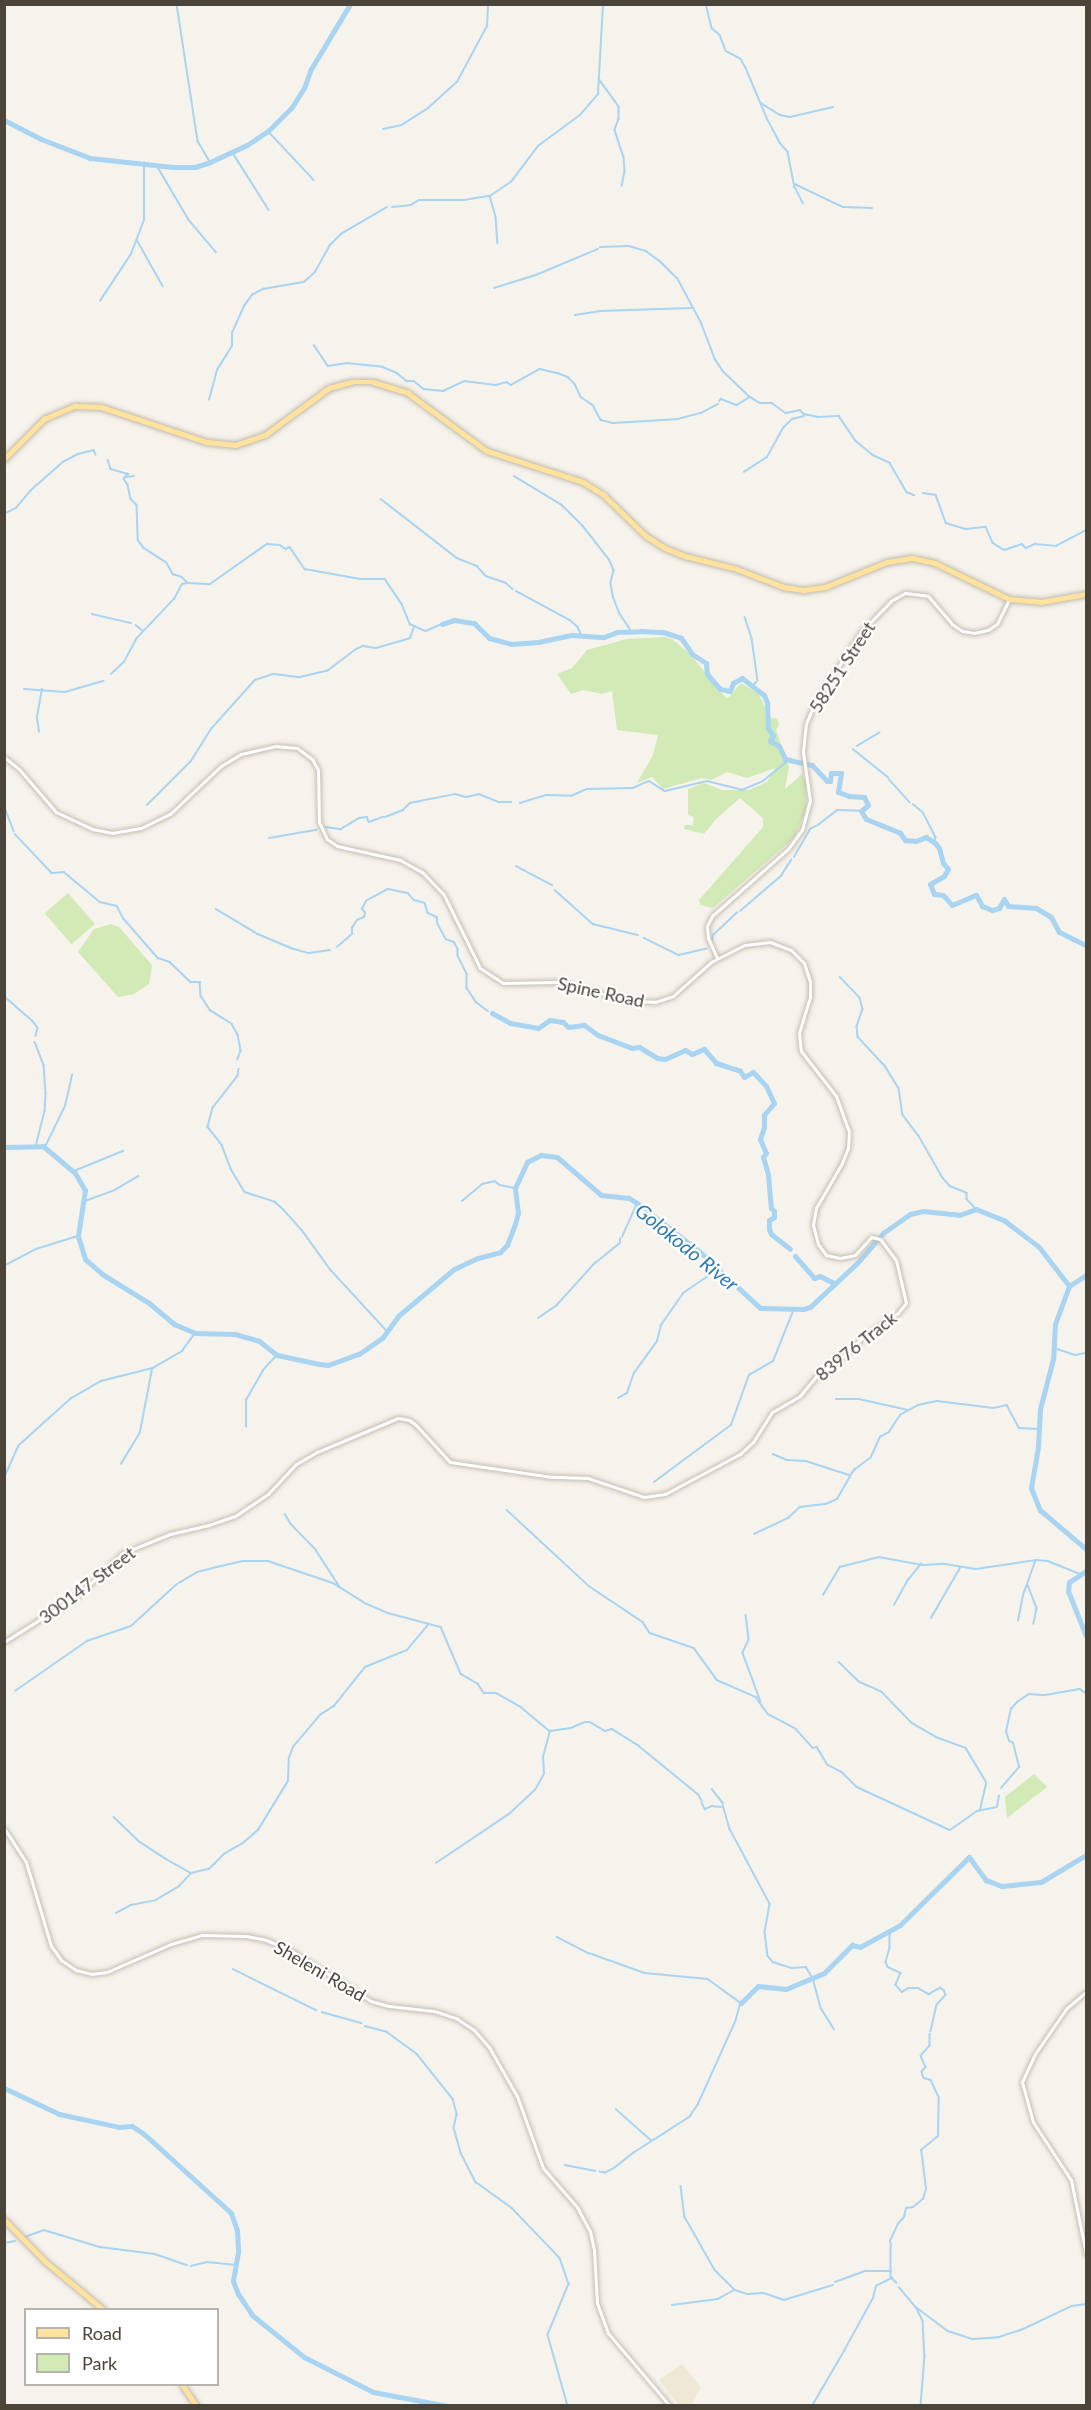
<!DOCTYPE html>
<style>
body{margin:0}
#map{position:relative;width:1091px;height:2410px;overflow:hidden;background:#f6f3ec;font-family:Lato,sans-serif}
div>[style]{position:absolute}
.education>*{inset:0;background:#efe8d6}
.green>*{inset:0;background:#d2eab5;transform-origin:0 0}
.stream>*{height:1.5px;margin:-0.75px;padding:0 0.75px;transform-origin:0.75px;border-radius:0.75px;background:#a9d4f2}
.river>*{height:5px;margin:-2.5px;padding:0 2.5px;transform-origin:2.5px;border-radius:2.5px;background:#a9d4f2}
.roads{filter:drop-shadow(0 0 2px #c2bbae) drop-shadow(0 0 2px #c2bbae)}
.minor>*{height:3px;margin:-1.5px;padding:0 1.5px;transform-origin:1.5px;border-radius:1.5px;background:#fff}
.major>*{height:4.5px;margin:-2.25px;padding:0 2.25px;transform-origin:2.25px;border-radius:2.25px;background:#ffe39c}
span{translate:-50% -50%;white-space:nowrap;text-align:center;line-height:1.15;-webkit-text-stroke:4.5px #fff;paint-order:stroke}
.street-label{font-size:18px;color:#4b4439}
.water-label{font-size:20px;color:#2e7ab2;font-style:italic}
.frame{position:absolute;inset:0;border:6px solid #4b4439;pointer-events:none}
.legend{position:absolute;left:24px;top:2308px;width:195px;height:78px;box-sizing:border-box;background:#fff;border:2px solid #b7b4b0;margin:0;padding:8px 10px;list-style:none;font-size:18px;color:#4b4439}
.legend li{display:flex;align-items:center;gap:12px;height:30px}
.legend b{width:30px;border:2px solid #b7b4b0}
</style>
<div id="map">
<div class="education">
<i style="clip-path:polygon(682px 2364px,701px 2387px,691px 2405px,679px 2405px,659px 2380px)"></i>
</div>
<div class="green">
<i style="clip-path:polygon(665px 637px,672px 639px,690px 654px,726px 698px,729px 697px,741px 683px,759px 694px,765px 707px,765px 716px,777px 719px,779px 724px,776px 730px,789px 767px,785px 789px,802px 774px,806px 784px,806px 810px,794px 838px,713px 908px,700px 905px,699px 900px,763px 827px,763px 818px,740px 798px,716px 819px,704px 834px,684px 829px,685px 825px,693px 825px,694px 817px,688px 815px,688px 789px,704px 783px,722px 790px,749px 790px,767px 782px,775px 768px,747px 778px,727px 772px,711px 780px,702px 778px,663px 789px,652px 777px,637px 783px,653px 755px,658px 735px,617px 730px,612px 691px,602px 694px,583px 690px,571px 694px,557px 674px,572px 668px,587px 650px,627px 639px)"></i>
<i style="left:68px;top:893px;width:41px;height:31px;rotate:49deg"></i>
<i style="clip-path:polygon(111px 924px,119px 927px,152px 965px,149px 984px,134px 994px,118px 997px,78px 952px,94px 929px)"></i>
<i style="clip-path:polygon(1034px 1774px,1047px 1787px,1007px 1818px,1005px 1797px)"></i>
</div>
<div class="stream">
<i style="left:177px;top:4px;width:139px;rotate:81.3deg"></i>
<i style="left:198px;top:141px;width:24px;rotate:60deg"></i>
<i style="left:706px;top:4px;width:25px;rotate:76deg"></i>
<i style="left:712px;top:28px;width:11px;rotate:41deg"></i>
<i style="left:720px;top:35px;width:17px;rotate:69deg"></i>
<i style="left:726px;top:51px;width:17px;rotate:28deg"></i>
<i style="left:741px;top:59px;width:10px;rotate:61deg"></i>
<i style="left:746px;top:68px;width:56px;rotate:67.1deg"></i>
<i style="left:768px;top:120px;width:26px;rotate:62deg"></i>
<i style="left:780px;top:143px;width:12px;rotate:48deg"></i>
<i style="left:788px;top:152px;width:36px;rotate:79deg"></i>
<i style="left:795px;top:187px;width:18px;rotate:63deg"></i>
<i style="left:599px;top:79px;width:34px;rotate:54deg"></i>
<i style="left:619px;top:107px;width:12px;rotate:90deg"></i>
<i style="left:619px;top:119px;width:12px;rotate:110deg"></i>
<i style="left:615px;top:130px;width:28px;rotate:72deg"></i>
<i style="left:624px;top:157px;width:14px;rotate:86deg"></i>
<i style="left:625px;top:171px;width:15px;rotate:101deg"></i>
<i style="left:761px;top:103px;width:22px;rotate:32deg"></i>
<i style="left:780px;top:115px;width:10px;rotate:11deg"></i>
<i style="left:790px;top:117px;width:44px;rotate:-13.1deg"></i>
<i style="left:383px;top:129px;width:19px;rotate:-12deg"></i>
<i style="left:402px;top:125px;width:31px;rotate:-33deg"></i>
<i style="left:428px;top:108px;width:39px;rotate:-42deg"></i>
<i style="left:457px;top:82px;width:64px;rotate:-61.8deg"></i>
<i style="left:487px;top:26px;width:22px;rotate:-87deg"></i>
<i style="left:268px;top:131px;width:67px;rotate:46.8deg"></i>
<i style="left:233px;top:153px;width:67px;rotate:57.7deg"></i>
<i style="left:156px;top:164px;width:65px;rotate:59.5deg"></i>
<i style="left:189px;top:220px;width:42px;rotate:49.8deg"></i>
<i style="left:795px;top:184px;width:53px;rotate:25.6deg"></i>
<i style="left:843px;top:207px;width:29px;rotate:2deg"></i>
<i style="left:490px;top:196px;width:22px;rotate:74deg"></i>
<i style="left:496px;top:217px;width:26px;rotate:86deg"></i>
<i style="left:392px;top:207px;width:19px;rotate:-6deg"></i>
<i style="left:411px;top:205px;width:9px;rotate:-32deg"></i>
<i style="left:419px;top:200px;width:45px"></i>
<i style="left:464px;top:200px;width:26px;rotate:-9deg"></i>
<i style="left:490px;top:196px;width:25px;rotate:-34deg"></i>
<i style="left:511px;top:182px;width:45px;rotate:-53.1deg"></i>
<i style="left:538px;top:146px;width:52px;rotate:-36.4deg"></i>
<i style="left:580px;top:115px;width:28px;rotate:-49deg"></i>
<i style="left:598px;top:94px;width:90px;rotate:-86.8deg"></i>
<i style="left:137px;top:240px;width:53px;rotate:60.5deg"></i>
<i style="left:600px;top:247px;width:29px;rotate:-2deg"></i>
<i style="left:629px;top:246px;width:18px;rotate:16deg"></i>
<i style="left:646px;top:251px;width:17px;rotate:36deg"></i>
<i style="left:660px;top:261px;width:25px;rotate:45deg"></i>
<i style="left:678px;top:279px;width:49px;rotate:61.9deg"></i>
<i style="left:701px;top:322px;width:40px;rotate:69deg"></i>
<i style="left:715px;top:359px;width:14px;rotate:56deg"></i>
<i style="left:723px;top:371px;width:37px;rotate:44deg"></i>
<i style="left:494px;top:288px;width:44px;rotate:-17.2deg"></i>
<i style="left:536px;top:275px;width:67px;rotate:-22.8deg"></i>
<i style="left:100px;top:301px;width:56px;rotate:-56.6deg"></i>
<i style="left:131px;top:254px;width:36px;rotate:-69deg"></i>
<i style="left:144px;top:220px;width:57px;rotate:-90deg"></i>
<i style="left:575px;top:315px;width:24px;rotate:-9deg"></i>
<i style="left:599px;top:311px;width:92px;rotate:-1.9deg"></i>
<i style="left:314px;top:345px;width:25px;rotate:56deg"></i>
<i style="left:328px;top:366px;width:19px;rotate:-9deg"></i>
<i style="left:347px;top:363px;width:36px;rotate:6deg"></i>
<i style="left:383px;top:367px;width:15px;rotate:23deg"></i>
<i style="left:397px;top:373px;width:13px;rotate:39deg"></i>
<i style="left:407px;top:381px;width:7px"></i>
<i style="left:414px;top:381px;width:13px;rotate:39deg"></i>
<i style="left:424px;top:389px;width:19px;rotate:6deg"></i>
<i style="left:443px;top:391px;width:23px;rotate:-25deg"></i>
<i style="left:464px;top:381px;width:32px;rotate:7deg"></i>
<i style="left:496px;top:385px;width:11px;rotate:-15deg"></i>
<i style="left:507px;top:382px;width:5px;rotate:37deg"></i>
<i style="left:511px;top:385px;width:33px;rotate:-29deg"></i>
<i style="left:540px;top:369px;width:18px;rotate:13deg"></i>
<i style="left:558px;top:373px;width:11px;rotate:22deg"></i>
<i style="left:568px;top:377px;width:10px;rotate:45deg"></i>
<i style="left:575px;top:384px;width:14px;rotate:65deg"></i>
<i style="left:581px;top:397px;width:14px;rotate:34deg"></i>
<i style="left:593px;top:405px;width:17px;rotate:62deg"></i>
<i style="left:601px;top:420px;width:12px;rotate:14deg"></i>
<i style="left:613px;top:423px;width:65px;rotate:-3.5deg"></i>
<i style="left:678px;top:419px;width:24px;rotate:-15deg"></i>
<i style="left:701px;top:413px;width:19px;rotate:-28deg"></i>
<i style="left:209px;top:400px;width:31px;rotate:-75deg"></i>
<i style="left:217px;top:370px;width:28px;rotate:-58deg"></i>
<i style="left:232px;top:346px;width:13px;rotate:-90deg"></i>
<i style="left:232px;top:333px;width:30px;rotate:-66deg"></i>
<i style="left:244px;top:306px;width:14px;rotate:-54deg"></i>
<i style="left:252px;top:295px;width:13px;rotate:-29deg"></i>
<i style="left:263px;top:289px;width:42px;rotate:-9.7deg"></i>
<i style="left:304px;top:282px;width:15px;rotate:-42deg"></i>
<i style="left:315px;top:272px;width:31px;rotate:-61deg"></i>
<i style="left:330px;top:245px;width:16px;rotate:-45deg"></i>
<i style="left:341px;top:234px;width:53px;rotate:-30.4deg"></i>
<i style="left:719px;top:401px;width:3px;rotate:-45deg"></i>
<i style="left:721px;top:399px;width:17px;rotate:21deg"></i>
<i style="left:737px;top:405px;width:15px;rotate:-32deg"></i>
<i style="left:750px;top:397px;width:12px;rotate:31deg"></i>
<i style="left:760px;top:403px;width:12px"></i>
<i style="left:772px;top:403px;width:17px;rotate:36deg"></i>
<i style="left:786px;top:413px;width:14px;rotate:-12deg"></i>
<i style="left:800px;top:410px;width:6px;rotate:45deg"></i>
<i style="left:804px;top:414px;width:14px;rotate:12deg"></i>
<i style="left:818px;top:417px;width:21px;rotate:-3deg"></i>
<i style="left:839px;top:416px;width:29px;rotate:56deg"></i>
<i style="left:855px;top:440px;width:23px;rotate:40deg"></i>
<i style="left:873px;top:455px;width:19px;rotate:25deg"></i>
<i style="left:890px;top:463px;width:34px;rotate:60deg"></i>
<i style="left:907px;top:492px;width:8px;rotate:23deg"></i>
<i style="left:108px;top:460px;width:9px;rotate:72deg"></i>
<i style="left:111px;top:469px;width:18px;rotate:16deg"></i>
<i style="left:128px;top:474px;width:6px;rotate:129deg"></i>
<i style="left:124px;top:479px;width:7px;rotate:56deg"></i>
<i style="left:128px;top:485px;width:14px;rotate:78deg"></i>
<i style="left:131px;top:499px;width:8px;rotate:45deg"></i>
<i style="left:137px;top:505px;width:35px;rotate:88deg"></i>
<i style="left:138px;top:540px;width:10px;rotate:53deg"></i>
<i style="left:144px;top:548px;width:27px;rotate:33deg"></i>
<i style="left:167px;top:563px;width:13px;rotate:61deg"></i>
<i style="left:173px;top:574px;width:9px;rotate:18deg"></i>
<i style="left:182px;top:577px;width:8px;rotate:45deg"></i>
<i style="left:188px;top:583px;width:22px;rotate:3deg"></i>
<i style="left:210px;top:584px;width:70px;rotate:-35.1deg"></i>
<i style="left:267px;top:544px;width:13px;rotate:4deg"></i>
<i style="left:280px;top:545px;width:7px;rotate:34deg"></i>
<i style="left:286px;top:549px;width:4px;rotate:-27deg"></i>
<i style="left:290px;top:547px;width:27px;rotate:56deg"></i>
<i style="left:305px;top:569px;width:56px;rotate:10.3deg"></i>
<i style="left:360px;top:579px;width:25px"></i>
<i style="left:385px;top:579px;width:30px;rotate:56deg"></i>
<i style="left:402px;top:604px;width:22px;rotate:68deg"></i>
<i style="left:410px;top:624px;width:17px;rotate:24deg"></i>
<i style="left:426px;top:631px;width:17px;rotate:-24deg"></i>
<i style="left:744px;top:472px;width:27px;rotate:-33deg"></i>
<i style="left:767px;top:457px;width:33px;rotate:-61deg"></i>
<i style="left:783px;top:428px;width:13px;rotate:-45deg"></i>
<i style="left:792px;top:419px;width:12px;rotate:-14deg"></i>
<i style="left:514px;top:476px;width:56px;rotate:31.1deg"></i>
<i style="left:562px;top:505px;width:30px;rotate:45deg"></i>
<i style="left:583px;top:526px;width:42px;rotate:51.8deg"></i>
<i style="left:609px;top:559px;width:12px;rotate:66deg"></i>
<i style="left:614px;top:570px;width:13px;rotate:103deg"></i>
<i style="left:611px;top:583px;width:13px;rotate:81deg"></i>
<i style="left:613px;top:596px;width:19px;rotate:69deg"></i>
<i style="left:620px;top:614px;width:22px;rotate:56deg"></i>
<i style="left:126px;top:477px;width:8px;rotate:-7deg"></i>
<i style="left:923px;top:493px;width:13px;rotate:9deg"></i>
<i style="left:936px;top:495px;width:30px;rotate:70deg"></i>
<i style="left:946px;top:523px;width:21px;rotate:17deg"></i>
<i style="left:966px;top:529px;width:20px;rotate:-6deg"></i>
<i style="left:986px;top:527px;width:17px;rotate:66deg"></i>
<i style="left:993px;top:543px;width:13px;rotate:32deg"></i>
<i style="left:1004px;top:550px;width:19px;rotate:-18deg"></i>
<i style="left:1022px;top:544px;width:6px;rotate:45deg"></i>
<i style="left:1026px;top:548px;width:10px;rotate:-24deg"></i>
<i style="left:1035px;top:544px;width:21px;rotate:5deg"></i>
<i style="left:1056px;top:546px;width:34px;rotate:-28deg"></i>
<i style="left:381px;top:499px;width:96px;rotate:37.8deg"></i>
<i style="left:457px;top:558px;width:22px;rotate:22deg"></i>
<i style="left:477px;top:566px;width:13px;rotate:48deg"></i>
<i style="left:486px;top:576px;width:21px;rotate:19deg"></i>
<i style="left:506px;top:583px;width:9px;rotate:41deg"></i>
<i style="left:4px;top:514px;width:13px;rotate:-27deg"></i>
<i style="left:16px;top:508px;width:23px;rotate:-50deg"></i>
<i style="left:31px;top:490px;width:43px;rotate:-41.2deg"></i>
<i style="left:63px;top:462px;width:17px;rotate:-28deg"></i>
<i style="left:78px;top:454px;width:16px;rotate:-14deg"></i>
<i style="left:94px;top:450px;width:5px;rotate:68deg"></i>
<i style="left:516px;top:591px;width:61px;rotate:28.2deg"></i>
<i style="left:570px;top:620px;width:11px;rotate:41deg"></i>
<i style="left:578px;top:627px;width:10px;rotate:66deg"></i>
<i style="left:92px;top:614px;width:40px;rotate:13deg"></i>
<i style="left:745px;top:617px;width:22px;rotate:72deg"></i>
<i style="left:752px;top:638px;width:43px;rotate:82.1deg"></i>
<i style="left:136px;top:625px;width:8px;rotate:40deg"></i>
<i style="left:111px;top:674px;width:18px;rotate:-43deg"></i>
<i style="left:124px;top:662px;width:26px;rotate:-62deg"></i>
<i style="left:136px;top:639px;width:55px;rotate:-46.5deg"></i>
<i style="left:174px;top:599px;width:17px;rotate:-62deg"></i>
<i style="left:182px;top:584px;width:5px;rotate:-11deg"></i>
<i style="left:753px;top:686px;width:5px;rotate:-53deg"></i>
<i style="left:24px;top:689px;width:41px;rotate:4.2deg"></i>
<i style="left:65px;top:692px;width:40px;rotate:-16deg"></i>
<i style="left:39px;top:732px;width:15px;rotate:-98deg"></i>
<i style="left:37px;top:717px;width:28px;rotate:-80deg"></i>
<i style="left:857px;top:746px;width:26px;rotate:-31deg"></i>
<i style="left:853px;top:749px;width:45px;rotate:38.7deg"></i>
<i style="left:889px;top:779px;width:31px;rotate:48deg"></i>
<i style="left:520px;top:803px;width:28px;rotate:-17deg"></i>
<i style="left:547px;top:795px;width:24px;rotate:2deg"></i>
<i style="left:571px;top:796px;width:17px;rotate:-24deg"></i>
<i style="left:587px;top:789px;width:46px;rotate:-1.2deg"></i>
<i style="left:633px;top:788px;width:17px;rotate:-24deg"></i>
<i style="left:649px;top:781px;width:19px;rotate:32deg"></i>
<i style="left:665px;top:791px;width:43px;rotate:-13.4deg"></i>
<i style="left:707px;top:781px;width:36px;rotate:14deg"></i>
<i style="left:742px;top:790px;width:23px;rotate:-23deg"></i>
<i style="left:763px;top:781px;width:35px;rotate:-39deg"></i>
<i style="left:913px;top:804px;width:13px;rotate:39deg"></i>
<i style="left:923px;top:812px;width:28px;rotate:63deg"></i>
<i style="left:936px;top:837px;width:6px;rotate:99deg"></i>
<i style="left:4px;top:805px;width:28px;rotate:69deg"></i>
<i style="left:147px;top:805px;width:62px;rotate:-45deg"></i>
<i style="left:191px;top:761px;width:38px;rotate:-58deg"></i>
<i style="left:211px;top:729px;width:66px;rotate:-48.1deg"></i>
<i style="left:255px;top:680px;width:20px;rotate:-18deg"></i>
<i style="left:274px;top:674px;width:26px;rotate:7deg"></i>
<i style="left:300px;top:677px;width:28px;rotate:-13deg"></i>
<i style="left:327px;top:671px;width:36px;rotate:-37deg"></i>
<i style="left:356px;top:649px;width:8px;rotate:-23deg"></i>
<i style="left:363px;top:646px;width:13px;rotate:9deg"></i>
<i style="left:376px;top:648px;width:35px;rotate:-16deg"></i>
<i style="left:410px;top:638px;width:12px;rotate:-70deg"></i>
<i style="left:385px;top:817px;width:19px;rotate:-21deg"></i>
<i style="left:403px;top:810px;width:10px;rotate:-45deg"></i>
<i style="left:410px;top:803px;width:46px;rotate:-11.3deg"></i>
<i style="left:455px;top:794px;width:11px;rotate:15deg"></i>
<i style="left:466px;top:797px;width:13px;rotate:-13deg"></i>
<i style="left:479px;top:794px;width:22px;rotate:22deg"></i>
<i style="left:499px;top:802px;width:12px"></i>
<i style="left:818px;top:825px;width:24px;rotate:-38deg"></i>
<i style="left:837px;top:810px;width:24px;rotate:2deg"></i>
<i style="left:326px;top:827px;width:15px;rotate:8deg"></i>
<i style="left:341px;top:829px;width:21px;rotate:-31deg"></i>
<i style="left:359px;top:818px;width:8px;rotate:-7deg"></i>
<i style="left:367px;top:817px;width:5px;rotate:68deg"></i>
<i style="left:369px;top:822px;width:15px;rotate:-20deg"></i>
<i style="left:15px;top:834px;width:54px;rotate:46.5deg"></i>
<i style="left:52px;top:873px;width:12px;rotate:-5deg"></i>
<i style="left:64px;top:872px;width:47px;rotate:39.8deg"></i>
<i style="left:100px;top:902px;width:17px;rotate:13deg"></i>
<i style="left:117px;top:906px;width:15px;rotate:62deg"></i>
<i style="left:124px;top:919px;width:52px;rotate:48.9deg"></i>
<i style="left:158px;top:958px;width:13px;rotate:18deg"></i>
<i style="left:170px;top:962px;width:29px;rotate:44deg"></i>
<i style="left:191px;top:982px;width:9px"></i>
<i style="left:200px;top:982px;width:14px;rotate:86deg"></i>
<i style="left:201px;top:996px;width:17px;rotate:57deg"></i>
<i style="left:210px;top:1010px;width:26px;rotate:32deg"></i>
<i style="left:232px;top:1024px;width:13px;rotate:61deg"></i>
<i style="left:238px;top:1035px;width:16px;rotate:79deg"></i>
<i style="left:241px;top:1051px;width:9px;rotate:111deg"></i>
<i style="left:269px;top:838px;width:48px;rotate:-9.7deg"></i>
<i style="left:794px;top:857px;width:32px;rotate:-60deg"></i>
<i style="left:810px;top:829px;width:7px;rotate:-27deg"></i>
<i style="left:516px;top:866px;width:41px;rotate:27.8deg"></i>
<i style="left:555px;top:890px;width:51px;rotate:41.8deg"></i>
<i style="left:593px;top:924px;width:46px;rotate:13.7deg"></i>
<i style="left:216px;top:909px;width:49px;rotate:30.8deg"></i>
<i style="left:258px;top:934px;width:36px;rotate:23deg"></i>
<i style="left:291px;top:948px;width:19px;rotate:16deg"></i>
<i style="left:309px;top:953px;width:21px;rotate:-8deg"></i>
<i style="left:740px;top:911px;width:54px;rotate:-40.5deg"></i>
<i style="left:781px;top:876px;width:19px;rotate:-58deg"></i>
<i style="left:644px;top:938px;width:39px;rotate:26deg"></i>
<i style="left:679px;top:955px;width:28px;rotate:-13deg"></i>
<i style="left:712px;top:941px;width:6px;rotate:-81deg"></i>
<i style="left:713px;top:935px;width:33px;rotate:-43deg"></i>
<i style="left:337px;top:947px;width:20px;rotate:-41deg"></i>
<i style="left:352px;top:934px;width:6px;rotate:-90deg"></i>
<i style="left:352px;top:928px;width:9px;rotate:-58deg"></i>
<i style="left:357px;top:920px;width:8px;rotate:-23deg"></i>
<i style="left:364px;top:917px;width:4px;rotate:-76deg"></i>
<i style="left:365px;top:913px;width:5px;rotate:-127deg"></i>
<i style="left:362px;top:909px;width:9px;rotate:-63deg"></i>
<i style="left:366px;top:901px;width:25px;rotate:-29deg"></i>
<i style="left:388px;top:889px;width:20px;rotate:11deg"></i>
<i style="left:408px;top:893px;width:9px;rotate:49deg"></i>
<i style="left:414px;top:900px;width:11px;rotate:15deg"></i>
<i style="left:425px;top:903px;width:10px;rotate:73deg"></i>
<i style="left:428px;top:913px;width:10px;rotate:24deg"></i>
<i style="left:437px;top:917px;width:7px;rotate:82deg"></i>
<i style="left:438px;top:924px;width:17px;rotate:62deg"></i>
<i style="left:446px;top:939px;width:9px;rotate:21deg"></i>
<i style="left:454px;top:942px;width:8px;rotate:60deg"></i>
<i style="left:458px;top:949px;width:7px;rotate:90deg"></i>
<i style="left:458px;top:956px;width:20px;rotate:63deg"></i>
<i style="left:467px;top:974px;width:14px;rotate:90deg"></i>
<i style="left:467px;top:988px;width:17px;rotate:57deg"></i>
<i style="left:476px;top:1002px;width:15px;rotate:37deg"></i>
<i style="left:840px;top:977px;width:29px;rotate:46deg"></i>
<i style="left:860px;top:998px;width:11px;rotate:75deg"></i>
<i style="left:863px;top:1009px;width:18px;rotate:109deg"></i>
<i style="left:857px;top:1026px;width:11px;rotate:85deg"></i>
<i style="left:858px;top:1037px;width:40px;rotate:47deg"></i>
<i style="left:885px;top:1066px;width:26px;rotate:58deg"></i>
<i style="left:899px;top:1088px;width:27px;rotate:82deg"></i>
<i style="left:903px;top:1115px;width:26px;rotate:53deg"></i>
<i style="left:919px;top:1136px;width:48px;rotate:60.3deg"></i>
<i style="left:943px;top:1178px;width:11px;rotate:49deg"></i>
<i style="left:950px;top:1186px;width:18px;rotate:22deg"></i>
<i style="left:967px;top:1193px;width:6px;rotate:90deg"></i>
<i style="left:967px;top:1199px;width:13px;rotate:48deg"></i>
<i style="left:4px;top:996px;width:37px;rotate:41deg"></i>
<i style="left:32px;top:1020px;width:10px;rotate:53deg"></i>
<i style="left:38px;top:1028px;width:8px;rotate:104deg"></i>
<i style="left:35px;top:1042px;width:25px;rotate:69deg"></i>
<i style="left:44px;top:1065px;width:28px;rotate:86deg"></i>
<i style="left:46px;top:1093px;width:18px;rotate:93deg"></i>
<i style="left:45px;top:1111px;width:34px;rotate:104deg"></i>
<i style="left:239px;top:1069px;width:7px;rotate:98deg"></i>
<i style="left:238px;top:1076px;width:41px;rotate:128deg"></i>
<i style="left:213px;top:1108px;width:20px;rotate:105deg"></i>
<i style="left:208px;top:1127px;width:23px;rotate:52deg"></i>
<i style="left:222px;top:1145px;width:26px;rotate:69deg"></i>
<i style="left:231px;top:1169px;width:27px;rotate:59deg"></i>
<i style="left:245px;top:1192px;width:32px;rotate:18deg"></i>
<i style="left:275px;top:1202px;width:11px;rotate:41deg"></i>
<i style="left:283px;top:1209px;width:28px;rotate:48deg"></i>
<i style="left:302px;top:1230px;width:48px;rotate:54.3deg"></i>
<i style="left:330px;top:1269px;width:84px;rotate:47.4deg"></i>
<i style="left:45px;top:1147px;width:46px;rotate:-64deg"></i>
<i style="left:65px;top:1106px;width:32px;rotate:-77deg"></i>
<i style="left:74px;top:1171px;width:53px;rotate:-22.2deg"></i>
<i style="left:85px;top:1201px;width:32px;rotate:-20deg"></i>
<i style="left:115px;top:1190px;width:27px;rotate:-31deg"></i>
<i style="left:462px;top:1201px;width:26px;rotate:-40deg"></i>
<i style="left:482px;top:1184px;width:13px;rotate:-13deg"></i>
<i style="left:495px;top:1181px;width:6px;rotate:39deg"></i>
<i style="left:500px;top:1185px;width:15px;rotate:11deg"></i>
<i style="left:622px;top:1237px;width:37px;rotate:-66deg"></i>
<i style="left:4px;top:1266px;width:36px;rotate:-28deg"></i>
<i style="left:36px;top:1249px;width:44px;rotate:-17.2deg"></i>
<i style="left:713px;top:1272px;width:4px;rotate:-45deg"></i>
<i style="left:538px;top:1318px;width:22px;rotate:-34deg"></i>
<i style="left:556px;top:1306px;width:57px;rotate:-47.9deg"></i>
<i style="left:594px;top:1264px;width:33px;rotate:-39deg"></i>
<i style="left:620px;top:1243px;width:4px;rotate:-90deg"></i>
<i style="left:1054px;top:1348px;width:22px;rotate:18deg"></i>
<i style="left:1075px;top:1355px;width:11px;rotate:-10deg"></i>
<i style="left:618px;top:1398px;width:10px;rotate:-29deg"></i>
<i style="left:627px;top:1393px;width:21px;rotate:-71deg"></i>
<i style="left:634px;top:1373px;width:39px;rotate:-54deg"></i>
<i style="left:657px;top:1341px;width:16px;rotate:-76deg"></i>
<i style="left:661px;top:1325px;width:39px;rotate:-55deg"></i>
<i style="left:683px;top:1293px;width:32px;rotate:-34deg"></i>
<i style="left:836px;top:1399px;width:23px"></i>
<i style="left:859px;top:1399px;width:50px;rotate:12.7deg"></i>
<i style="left:246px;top:1427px;width:27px;rotate:-90deg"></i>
<i style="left:246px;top:1400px;width:34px;rotate:-60deg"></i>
<i style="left:263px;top:1370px;width:21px;rotate:-47deg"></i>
<i style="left:773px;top:1454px;width:15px;rotate:23deg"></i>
<i style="left:787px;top:1460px;width:19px;rotate:3deg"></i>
<i style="left:806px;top:1461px;width:45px;rotate:18deg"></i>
<i style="left:121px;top:1464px;width:37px;rotate:-59deg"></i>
<i style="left:140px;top:1432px;width:64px;rotate:-79.2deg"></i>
<i style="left:4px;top:1478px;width:36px;rotate:-66deg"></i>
<i style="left:19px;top:1445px;width:69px;rotate:-42deg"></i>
<i style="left:70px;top:1399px;width:36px;rotate:-30deg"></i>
<i style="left:101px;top:1381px;width:54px;rotate:-14deg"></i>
<i style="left:153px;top:1368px;width:34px;rotate:-30deg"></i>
<i style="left:182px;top:1351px;width:22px;rotate:-54deg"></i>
<i style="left:654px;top:1482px;width:96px;rotate:-36.5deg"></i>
<i style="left:731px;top:1425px;width:53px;rotate:-70.2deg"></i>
<i style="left:749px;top:1375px;width:28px;rotate:-30deg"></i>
<i style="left:773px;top:1361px;width:56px;rotate:-68deg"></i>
<i style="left:507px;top:1510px;width:112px;rotate:42.8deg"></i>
<i style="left:589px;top:1586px;width:65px;rotate:33.7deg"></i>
<i style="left:643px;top:1622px;width:13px;rotate:58deg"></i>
<i style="left:650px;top:1633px;width:46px;rotate:18.8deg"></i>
<i style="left:694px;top:1648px;width:39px;rotate:54deg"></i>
<i style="left:717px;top:1680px;width:43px;rotate:23.6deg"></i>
<i style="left:756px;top:1697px;width:21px;rotate:55deg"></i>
<i style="left:768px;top:1714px;width:32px;rotate:28deg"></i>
<i style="left:796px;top:1729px;width:25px;rotate:48deg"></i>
<i style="left:813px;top:1748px;width:4px;rotate:-14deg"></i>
<i style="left:817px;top:1747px;width:21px;rotate:59deg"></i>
<i style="left:828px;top:1765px;width:16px;rotate:27deg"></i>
<i style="left:842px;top:1772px;width:21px;rotate:45deg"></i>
<i style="left:857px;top:1787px;width:102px;rotate:24.8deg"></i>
<i style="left:950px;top:1830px;width:33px;rotate:-35deg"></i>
<i style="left:977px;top:1811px;width:20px;rotate:-11deg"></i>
<i style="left:997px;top:1807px;width:11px;rotate:-80deg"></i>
<i style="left:285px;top:1514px;width:12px;rotate:59deg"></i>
<i style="left:291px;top:1524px;width:36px;rotate:46deg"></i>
<i style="left:316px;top:1550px;width:44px;rotate:57deg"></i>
<i style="left:754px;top:1534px;width:38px;rotate:-25deg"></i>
<i style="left:788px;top:1518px;width:16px;rotate:-43deg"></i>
<i style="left:800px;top:1507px;width:26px;rotate:-7deg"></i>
<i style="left:826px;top:1504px;width:12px;rotate:-24deg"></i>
<i style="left:837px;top:1499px;width:34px;rotate:-60deg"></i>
<i style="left:854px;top:1470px;width:21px;rotate:-37deg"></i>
<i style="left:871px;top:1457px;width:22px;rotate:-66deg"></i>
<i style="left:880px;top:1437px;width:10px;rotate:-29deg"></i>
<i style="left:889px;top:1432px;width:20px;rotate:-57deg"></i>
<i style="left:900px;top:1415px;width:21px;rotate:-29deg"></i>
<i style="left:918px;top:1405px;width:19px;rotate:-12deg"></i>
<i style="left:937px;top:1401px;width:57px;rotate:7deg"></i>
<i style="left:994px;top:1408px;width:13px;rotate:-13deg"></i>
<i style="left:1007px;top:1405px;width:26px;rotate:62deg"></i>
<i style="left:1019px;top:1428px;width:20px;rotate:3deg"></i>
<i style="left:179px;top:1583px;width:21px;rotate:-31deg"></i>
<i style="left:197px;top:1572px;width:21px;rotate:-14deg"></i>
<i style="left:217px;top:1567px;width:27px;rotate:-13deg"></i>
<i style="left:243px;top:1561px;width:25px"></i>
<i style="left:268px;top:1561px;width:69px;rotate:18.7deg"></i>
<i style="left:333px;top:1583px;width:40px;rotate:32deg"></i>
<i style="left:367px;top:1604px;width:23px;rotate:23deg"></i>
<i style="left:388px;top:1613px;width:55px;rotate:14.8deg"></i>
<i style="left:441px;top:1627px;width:51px;rotate:66.9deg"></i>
<i style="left:461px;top:1674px;width:20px;rotate:30deg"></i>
<i style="left:478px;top:1684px;width:11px;rotate:56deg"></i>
<i style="left:484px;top:1693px;width:12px"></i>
<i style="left:496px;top:1693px;width:29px;rotate:29deg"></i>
<i style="left:521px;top:1707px;width:38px;rotate:40deg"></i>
<i style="left:550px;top:1731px;width:21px;rotate:-8deg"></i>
<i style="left:571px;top:1728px;width:15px;rotate:-23deg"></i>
<i style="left:585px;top:1722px;width:5px"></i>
<i style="left:590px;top:1722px;width:17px;rotate:31deg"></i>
<i style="left:605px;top:1731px;width:7px;rotate:-16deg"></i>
<i style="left:612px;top:1729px;width:32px;rotate:32deg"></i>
<i style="left:639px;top:1746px;width:77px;rotate:39.2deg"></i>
<i style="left:699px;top:1795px;width:7px;rotate:63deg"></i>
<i style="left:1028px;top:1585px;width:25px;rotate:69deg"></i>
<i style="left:1037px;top:1608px;width:16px;rotate:101deg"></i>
<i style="left:823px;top:1595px;width:33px;rotate:-59deg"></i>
<i style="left:840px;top:1567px;width:40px;rotate:-14.4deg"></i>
<i style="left:879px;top:1557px;width:45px;rotate:10.3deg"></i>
<i style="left:923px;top:1565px;width:22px;rotate:-3deg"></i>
<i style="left:945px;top:1564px;width:31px;rotate:9deg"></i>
<i style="left:976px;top:1569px;width:61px;rotate:-8.5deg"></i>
<i style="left:1036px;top:1560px;width:12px;rotate:5deg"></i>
<i style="left:1048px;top:1561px;width:35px;rotate:22deg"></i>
<i style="left:894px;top:1605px;width:29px;rotate:-61deg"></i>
<i style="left:908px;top:1580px;width:21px;rotate:-51deg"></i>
<i style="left:746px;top:1615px;width:25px;rotate:83deg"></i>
<i style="left:749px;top:1640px;width:14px;rotate:115deg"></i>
<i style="left:743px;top:1653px;width:52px;rotate:69.8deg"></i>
<i style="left:931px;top:1618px;width:58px;rotate:-59.9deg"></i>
<i style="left:1018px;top:1621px;width:26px;rotate:-79deg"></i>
<i style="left:1023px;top:1595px;width:35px;rotate:-70deg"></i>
<i style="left:839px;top:1662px;width:29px;rotate:44deg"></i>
<i style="left:860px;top:1682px;width:24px;rotate:24deg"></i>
<i style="left:882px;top:1692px;width:43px;rotate:45.9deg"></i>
<i style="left:912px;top:1723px;width:28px;rotate:30deg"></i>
<i style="left:936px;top:1737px;width:32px;rotate:20deg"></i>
<i style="left:966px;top:1748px;width:39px;rotate:59deg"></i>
<i style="left:15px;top:1691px;width:88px;rotate:-34.8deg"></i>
<i style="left:87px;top:1641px;width:46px;rotate:-18.8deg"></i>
<i style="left:131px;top:1626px;width:62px;rotate:-42.4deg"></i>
<i style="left:1001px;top:1788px;width:28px;rotate:-49deg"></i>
<i style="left:1019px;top:1767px;width:25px;rotate:-104deg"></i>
<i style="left:1013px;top:1743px;width:4px;rotate:-153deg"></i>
<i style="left:1009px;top:1741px;width:9px;rotate:-108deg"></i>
<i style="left:1006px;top:1732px;width:24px;rotate:-78deg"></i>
<i style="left:1011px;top:1709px;width:9px;rotate:-49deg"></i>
<i style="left:1017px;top:1702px;width:14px;rotate:-34deg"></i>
<i style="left:1029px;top:1694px;width:16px;rotate:4deg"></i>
<i style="left:1045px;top:1695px;width:36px;rotate:-10deg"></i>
<i style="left:1080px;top:1689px;width:7px;rotate:34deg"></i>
<i style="left:712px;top:1789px;width:18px;rotate:52deg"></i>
<i style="left:702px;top:1803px;width:7px;rotate:63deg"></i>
<i style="left:705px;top:1809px;width:8px;rotate:-23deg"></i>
<i style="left:712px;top:1806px;width:9px;rotate:6deg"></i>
<i style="left:723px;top:1805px;width:25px;rotate:74deg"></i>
<i style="left:730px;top:1829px;width:85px;rotate:61.9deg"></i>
<i style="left:770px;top:1904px;width:28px;rotate:100deg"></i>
<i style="left:765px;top:1932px;width:24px;rotate:83deg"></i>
<i style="left:768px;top:1956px;width:8px;rotate:50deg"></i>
<i style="left:773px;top:1962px;width:20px;rotate:18deg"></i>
<i style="left:792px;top:1968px;width:14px;rotate:-4deg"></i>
<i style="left:806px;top:1967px;width:13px;rotate:58deg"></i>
<i style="left:813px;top:1978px;width:31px;rotate:75deg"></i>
<i style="left:821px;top:2008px;width:25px;rotate:58deg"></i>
<i style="left:980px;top:1810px;width:27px;rotate:-77deg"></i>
<i style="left:114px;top:1817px;width:36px;rotate:44deg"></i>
<i style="left:140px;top:1842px;width:31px;rotate:33deg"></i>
<i style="left:166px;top:1859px;width:29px;rotate:29deg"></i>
<i style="left:191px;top:1873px;width:18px;rotate:-13deg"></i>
<i style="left:209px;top:1869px;width:21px;rotate:-45deg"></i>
<i style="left:224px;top:1854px;width:22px;rotate:-30deg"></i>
<i style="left:243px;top:1843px;width:20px;rotate:-41deg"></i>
<i style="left:258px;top:1830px;width:57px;rotate:-58.5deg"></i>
<i style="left:288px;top:1781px;width:23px;rotate:-88deg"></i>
<i style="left:289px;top:1758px;width:12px;rotate:-70deg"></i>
<i style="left:293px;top:1747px;width:42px;rotate:-49.8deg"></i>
<i style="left:320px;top:1715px;width:17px;rotate:-33deg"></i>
<i style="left:334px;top:1706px;width:50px;rotate:-51.5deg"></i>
<i style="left:365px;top:1667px;width:45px;rotate:-22deg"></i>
<i style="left:407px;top:1650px;width:34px;rotate:-50deg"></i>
<i style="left:436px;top:1863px;width:88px;rotate:-33.9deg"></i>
<i style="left:509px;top:1814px;width:35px;rotate:-43deg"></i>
<i style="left:535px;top:1790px;width:18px;rotate:-61deg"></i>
<i style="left:544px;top:1774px;width:17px;rotate:-93deg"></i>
<i style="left:543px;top:1757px;width:27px;rotate:-75deg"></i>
<i style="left:116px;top:1913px;width:17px;rotate:-28deg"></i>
<i style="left:131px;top:1905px;width:25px;rotate:-11deg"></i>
<i style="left:156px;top:1900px;width:27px;rotate:-31deg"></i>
<i style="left:179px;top:1886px;width:16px;rotate:-47deg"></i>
<i style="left:890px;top:1930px;width:18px;rotate:90deg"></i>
<i style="left:890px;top:1948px;width:15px;rotate:106deg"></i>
<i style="left:886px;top:1962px;width:5px;rotate:68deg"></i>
<i style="left:888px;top:1967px;width:14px;rotate:25deg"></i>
<i style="left:901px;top:1973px;width:13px;rotate:113deg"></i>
<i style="left:896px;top:1985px;width:9px;rotate:49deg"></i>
<i style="left:902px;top:1992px;width:8px;rotate:-30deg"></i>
<i style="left:909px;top:1988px;width:9px"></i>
<i style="left:918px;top:1988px;width:13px;rotate:29deg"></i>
<i style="left:929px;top:1994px;width:13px;rotate:-29deg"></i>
<i style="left:940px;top:1988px;width:4px;rotate:27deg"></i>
<i style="left:944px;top:1990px;width:5px;rotate:68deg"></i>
<i style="left:946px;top:1995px;width:13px;rotate:132deg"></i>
<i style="left:937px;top:2005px;width:27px;rotate:103deg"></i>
<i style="left:557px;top:1937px;width:36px;rotate:27deg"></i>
<i style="left:589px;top:1953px;width:59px;rotate:19.7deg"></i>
<i style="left:645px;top:1973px;width:63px;rotate:5.4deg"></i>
<i style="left:708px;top:1979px;width:41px;rotate:36deg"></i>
<i style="left:741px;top:2003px;width:19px;rotate:106deg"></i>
<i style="left:736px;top:2021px;width:92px;rotate:114.3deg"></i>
<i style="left:698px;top:2105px;width:14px;rotate:124deg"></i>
<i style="left:690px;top:2117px;width:67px;rotate:147.3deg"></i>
<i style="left:634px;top:2153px;width:24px;rotate:142deg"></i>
<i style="left:615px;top:2168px;width:11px;rotate:153deg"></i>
<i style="left:605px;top:2173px;width:5px;rotate:-169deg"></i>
<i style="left:233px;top:1969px;width:93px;rotate:26.3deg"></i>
<i style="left:322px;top:2012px;width:41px;rotate:15.8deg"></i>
<i style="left:365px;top:2026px;width:23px;rotate:15deg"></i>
<i style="left:387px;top:2032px;width:37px;rotate:36deg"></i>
<i style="left:417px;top:2054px;width:58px;rotate:51.3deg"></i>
<i style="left:453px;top:2099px;width:16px;rotate:75deg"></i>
<i style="left:457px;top:2114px;width:14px;rotate:102deg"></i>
<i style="left:454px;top:2128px;width:26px;rotate:74deg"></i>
<i style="left:461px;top:2153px;width:33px;rotate:63deg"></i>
<i style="left:476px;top:2182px;width:44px;rotate:35.8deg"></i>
<i style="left:512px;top:2208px;width:69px;rotate:46.2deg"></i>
<i style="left:560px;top:2258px;width:28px;rotate:71deg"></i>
<i style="left:569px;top:2284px;width:55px;rotate:112.4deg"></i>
<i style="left:548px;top:2335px;width:74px;rotate:74.3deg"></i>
<i style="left:930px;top:2034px;width:12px;rotate:90deg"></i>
<i style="left:930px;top:2046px;width:13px;rotate:132deg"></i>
<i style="left:921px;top:2056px;width:12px;rotate:66deg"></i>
<i style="left:926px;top:2067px;width:6px;rotate:129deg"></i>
<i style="left:922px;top:2072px;width:6px;rotate:72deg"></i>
<i style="left:924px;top:2078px;width:7px;rotate:16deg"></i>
<i style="left:931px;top:2080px;width:17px;rotate:65deg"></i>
<i style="left:616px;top:2109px;width:47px;rotate:41.5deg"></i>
<i style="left:565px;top:2165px;width:31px;rotate:11deg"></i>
<i style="left:681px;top:2186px;width:31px;rotate:83deg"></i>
<i style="left:685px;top:2217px;width:61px;rotate:60.5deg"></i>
<i style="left:715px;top:2270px;width:28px;rotate:45deg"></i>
<i style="left:735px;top:2290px;width:13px;rotate:18deg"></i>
<i style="left:747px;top:2294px;width:17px;rotate:-3deg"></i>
<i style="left:764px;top:2293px;width:21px;rotate:19deg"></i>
<i style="left:784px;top:2300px;width:51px;rotate:-17deg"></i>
<i style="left:25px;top:2237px;width:20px;rotate:-20deg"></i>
<i style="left:44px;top:2230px;width:59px;rotate:16.9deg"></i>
<i style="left:100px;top:2247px;width:55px;rotate:7.3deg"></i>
<i style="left:155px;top:2254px;width:34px;rotate:19deg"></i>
<i style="left:4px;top:2243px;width:11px;rotate:-10deg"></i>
<i style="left:891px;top:2246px;width:5px;rotate:-101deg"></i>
<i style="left:890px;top:2241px;width:19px;rotate:-65deg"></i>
<i style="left:898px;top:2224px;width:9px;rotate:-49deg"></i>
<i style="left:904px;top:2217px;width:9px;rotate:-77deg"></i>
<i style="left:906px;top:2208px;width:7px;rotate:-8deg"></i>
<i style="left:913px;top:2207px;width:13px;rotate:-39deg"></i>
<i style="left:923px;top:2199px;width:10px;rotate:-73deg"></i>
<i style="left:926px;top:2189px;width:39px;rotate:-97deg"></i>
<i style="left:921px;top:2150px;width:22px;rotate:-39deg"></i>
<i style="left:938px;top:2136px;width:39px;rotate:-89deg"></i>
<i style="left:891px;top:2247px;width:30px;rotate:90deg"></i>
<i style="left:891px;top:2277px;width:8px;rotate:45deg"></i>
<i style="left:191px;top:2266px;width:16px;rotate:-14deg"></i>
<i style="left:207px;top:2262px;width:29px;rotate:6deg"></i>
<i style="left:835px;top:2282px;width:33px;rotate:-20deg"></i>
<i style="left:866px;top:2271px;width:25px"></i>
<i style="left:899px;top:2287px;width:26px;rotate:50deg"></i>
<i style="left:916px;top:2307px;width:16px;rotate:63deg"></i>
<i style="left:923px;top:2321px;width:35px;rotate:87deg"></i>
<i style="left:925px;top:2356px;width:50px;rotate:94.6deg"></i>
<i style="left:672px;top:2305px;width:46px;rotate:-7.4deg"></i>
<i style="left:718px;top:2299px;width:18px;rotate:-29deg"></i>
<i style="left:916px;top:2307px;width:40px;rotate:37deg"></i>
<i style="left:948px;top:2331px;width:26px;rotate:18deg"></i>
<i style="left:973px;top:2339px;width:26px;rotate:-4deg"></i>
<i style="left:999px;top:2337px;width:23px;rotate:-18deg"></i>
<i style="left:1021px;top:2330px;width:56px;rotate:-25.2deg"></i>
<i style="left:1072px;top:2306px;width:14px;rotate:-8deg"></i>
<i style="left:812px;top:2406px;width:64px;rotate:-59.8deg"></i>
<i style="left:844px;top:2351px;width:60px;rotate:-61.3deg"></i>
<i style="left:873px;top:2298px;width:12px;rotate:-76deg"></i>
<i style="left:876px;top:2286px;width:18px;rotate:-27deg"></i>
</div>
<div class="river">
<i style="left:4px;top:120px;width:42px;rotate:27.2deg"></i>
<i style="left:41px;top:139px;width:53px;rotate:21.2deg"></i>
<i style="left:90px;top:158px;width:83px;rotate:6.2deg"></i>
<i style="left:173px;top:167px;width:22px"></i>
<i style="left:195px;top:167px;width:16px;rotate:-18deg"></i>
<i style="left:210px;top:162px;width:41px;rotate:-24.7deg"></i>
<i style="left:247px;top:145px;width:25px;rotate:-34deg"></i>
<i style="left:268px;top:131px;width:34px;rotate:-45deg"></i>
<i style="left:292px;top:107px;width:22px;rotate:-58deg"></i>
<i style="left:304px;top:88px;width:20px;rotate:-70deg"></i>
<i style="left:311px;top:69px;width:76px;rotate:-59deg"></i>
<i style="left:442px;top:624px;width:13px;rotate:-18deg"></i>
<i style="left:454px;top:620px;width:20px;rotate:9deg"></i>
<i style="left:474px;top:623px;width:21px;rotate:45deg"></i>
<i style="left:489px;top:638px;width:23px;rotate:15deg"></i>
<i style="left:511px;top:644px;width:27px;rotate:-4deg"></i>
<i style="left:538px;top:642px;width:35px;rotate:-12deg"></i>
<i style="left:572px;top:635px;width:32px;rotate:4deg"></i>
<i style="left:604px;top:637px;width:14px;rotate:-21deg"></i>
<i style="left:617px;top:632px;width:24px;rotate:-2deg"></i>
<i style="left:641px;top:631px;width:22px;rotate:3deg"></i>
<i style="left:663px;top:632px;width:19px;rotate:18deg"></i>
<i style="left:681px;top:638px;width:19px;rotate:55deg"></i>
<i style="left:692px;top:654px;width:17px;rotate:33deg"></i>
<i style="left:706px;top:663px;width:11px;rotate:85deg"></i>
<i style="left:707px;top:674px;width:20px;rotate:49deg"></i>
<i style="left:720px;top:689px;width:10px;rotate:11deg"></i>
<i style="left:730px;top:691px;width:9px;rotate:-69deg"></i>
<i style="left:733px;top:683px;width:10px;rotate:-29deg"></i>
<i style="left:742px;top:678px;width:28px;rotate:38deg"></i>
<i style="left:764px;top:695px;width:9px;rotate:69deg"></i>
<i style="left:767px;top:703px;width:25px;rotate:88deg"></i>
<i style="left:768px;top:728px;width:9px;rotate:58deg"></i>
<i style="left:773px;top:736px;width:6px;rotate:121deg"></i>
<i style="left:770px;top:741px;width:10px;rotate:29deg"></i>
<i style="left:779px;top:746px;width:14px;rotate:65deg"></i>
<i style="left:785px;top:759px;width:28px;rotate:13deg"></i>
<i style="left:812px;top:765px;width:22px;rotate:47deg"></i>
<i style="left:827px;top:781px;width:3px"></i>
<i style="left:830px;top:781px;width:8px;rotate:-83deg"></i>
<i style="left:831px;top:773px;width:10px"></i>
<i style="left:841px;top:773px;width:19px;rotate:99deg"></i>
<i style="left:838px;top:792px;width:12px;rotate:20deg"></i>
<i style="left:849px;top:796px;width:15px;rotate:4deg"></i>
<i style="left:864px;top:797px;width:9px;rotate:63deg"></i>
<i style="left:868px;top:805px;width:9px;rotate:139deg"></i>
<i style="left:861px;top:811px;width:9px;rotate:58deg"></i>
<i style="left:866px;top:819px;width:37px;rotate:22deg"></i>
<i style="left:900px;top:833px;width:9px;rotate:54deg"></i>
<i style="left:905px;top:840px;width:11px;rotate:5deg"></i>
<i style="left:916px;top:841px;width:11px;rotate:-22deg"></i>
<i style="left:926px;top:837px;width:11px;rotate:34deg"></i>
<i style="left:935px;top:843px;width:6px;rotate:51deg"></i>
<i style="left:939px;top:848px;width:16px;rotate:75deg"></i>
<i style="left:943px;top:863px;width:8px;rotate:50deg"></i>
<i style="left:948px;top:869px;width:8px;rotate:120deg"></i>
<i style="left:944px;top:876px;width:16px;rotate:150deg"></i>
<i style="left:930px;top:884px;width:11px;rotate:68deg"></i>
<i style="left:934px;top:894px;width:9px;rotate:6deg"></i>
<i style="left:943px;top:895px;width:13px;rotate:48deg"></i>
<i style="left:952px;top:905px;width:26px;rotate:-23deg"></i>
<i style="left:976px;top:895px;width:13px;rotate:61deg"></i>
<i style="left:982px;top:906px;width:11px;rotate:22deg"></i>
<i style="left:992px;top:910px;width:7px;rotate:-16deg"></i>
<i style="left:999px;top:908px;width:10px;rotate:-61deg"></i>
<i style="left:1004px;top:899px;width:8px;rotate:60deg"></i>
<i style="left:1008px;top:906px;width:28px;rotate:4deg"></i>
<i style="left:1036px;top:908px;width:17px;rotate:31deg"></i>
<i style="left:1051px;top:917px;width:17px;rotate:62deg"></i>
<i style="left:1059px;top:932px;width:30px;rotate:26deg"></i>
<i style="left:492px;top:1013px;width:21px;rotate:29deg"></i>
<i style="left:510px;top:1023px;width:28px;rotate:10deg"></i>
<i style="left:538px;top:1028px;width:14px;rotate:-34deg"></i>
<i style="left:550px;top:1020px;width:13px;rotate:9deg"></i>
<i style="left:563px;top:1022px;width:7px;rotate:45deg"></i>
<i style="left:568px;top:1027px;width:16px;rotate:-7deg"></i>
<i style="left:584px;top:1025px;width:17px;rotate:36deg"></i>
<i style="left:598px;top:1035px;width:36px;rotate:21deg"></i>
<i style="left:632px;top:1048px;width:7px;rotate:-8deg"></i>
<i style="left:639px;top:1047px;width:21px;rotate:31deg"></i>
<i style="left:657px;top:1058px;width:8px;rotate:7deg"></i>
<i style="left:665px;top:1059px;width:22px;rotate:-24deg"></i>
<i style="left:685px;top:1050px;width:8px;rotate:30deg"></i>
<i style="left:692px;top:1054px;width:13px;rotate:-23deg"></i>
<i style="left:704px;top:1049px;width:18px;rotate:49deg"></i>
<i style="left:716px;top:1063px;width:25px;rotate:18deg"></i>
<i style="left:740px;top:1071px;width:7px;rotate:56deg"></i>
<i style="left:744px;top:1077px;width:10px;rotate:-29deg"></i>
<i style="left:753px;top:1072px;width:19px;rotate:47deg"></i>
<i style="left:766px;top:1086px;width:19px;rotate:65deg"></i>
<i style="left:774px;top:1103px;width:16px;rotate:130deg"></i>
<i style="left:764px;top:1115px;width:12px;rotate:90deg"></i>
<i style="left:764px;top:1127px;width:13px;rotate:108deg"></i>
<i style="left:760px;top:1139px;width:15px;rotate:67deg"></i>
<i style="left:766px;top:1153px;width:5px;rotate:127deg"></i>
<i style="left:763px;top:1157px;width:19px;rotate:74deg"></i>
<i style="left:768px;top:1175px;width:33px;rotate:85deg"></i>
<i style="left:771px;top:1208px;width:4px;rotate:45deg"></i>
<i style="left:774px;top:1211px;width:6px;rotate:90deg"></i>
<i style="left:774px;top:1217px;width:6px;rotate:149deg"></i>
<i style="left:769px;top:1220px;width:9px;rotate:90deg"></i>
<i style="left:769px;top:1229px;width:5px;rotate:68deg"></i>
<i style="left:771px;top:1234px;width:24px;rotate:38deg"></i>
<i style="left:4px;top:1147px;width:39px;rotate:-1deg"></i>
<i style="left:43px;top:1146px;width:42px;rotate:40.2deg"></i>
<i style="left:75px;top:1173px;width:20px;rotate:60deg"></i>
<i style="left:85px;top:1190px;width:47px;rotate:98.7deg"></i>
<i style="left:78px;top:1236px;width:24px;rotate:73deg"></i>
<i style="left:85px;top:1259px;width:23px;rotate:41deg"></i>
<i style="left:102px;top:1274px;width:55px;rotate:31.7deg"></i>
<i style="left:149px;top:1303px;width:33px;rotate:40deg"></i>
<i style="left:174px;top:1324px;width:23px;rotate:23deg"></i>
<i style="left:195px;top:1333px;width:40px;rotate:1.4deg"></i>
<i style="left:235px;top:1334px;width:25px;rotate:16deg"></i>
<i style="left:259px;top:1341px;width:23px;rotate:38deg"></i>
<i style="left:277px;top:1355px;width:43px;rotate:12.1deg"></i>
<i style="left:319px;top:1364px;width:9px;rotate:6deg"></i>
<i style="left:328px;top:1365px;width:33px;rotate:-20deg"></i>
<i style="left:359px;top:1354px;width:29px;rotate:-35deg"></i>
<i style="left:383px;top:1337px;width:26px;rotate:-54deg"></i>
<i style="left:398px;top:1316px;width:73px;rotate:-40deg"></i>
<i style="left:454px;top:1269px;width:26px;rotate:-25deg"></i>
<i style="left:478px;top:1258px;width:23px;rotate:-15deg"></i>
<i style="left:500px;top:1252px;width:10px;rotate:-45deg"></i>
<i style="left:507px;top:1245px;width:22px;rotate:-69deg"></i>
<i style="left:515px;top:1224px;width:11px;rotate:-75deg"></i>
<i style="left:518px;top:1213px;width:25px;rotate:-97deg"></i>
<i style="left:515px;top:1188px;width:29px;rotate:-65deg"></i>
<i style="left:527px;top:1162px;width:16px;rotate:-27deg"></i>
<i style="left:541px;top:1155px;width:16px;rotate:7deg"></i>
<i style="left:557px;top:1157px;width:58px;rotate:40.8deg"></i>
<i style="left:601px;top:1195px;width:28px;rotate:6deg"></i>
<i style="left:629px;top:1198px;width:9px;rotate:32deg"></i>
<i style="left:637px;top:1203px;width:80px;rotate:37.9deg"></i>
<i style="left:700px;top:1252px;width:82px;rotate:43deg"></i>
<i style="left:760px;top:1308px;width:43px;rotate:1.3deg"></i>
<i style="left:803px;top:1309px;width:7px;rotate:-16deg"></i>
<i style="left:810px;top:1307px;width:64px;rotate:-43.1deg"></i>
<i style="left:857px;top:1263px;width:40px;rotate:-49deg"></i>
<i style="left:883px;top:1233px;width:33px;rotate:-35deg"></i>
<i style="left:910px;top:1214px;width:13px;rotate:-13deg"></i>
<i style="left:923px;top:1211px;width:36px;rotate:6deg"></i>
<i style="left:959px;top:1215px;width:18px;rotate:-19deg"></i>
<i style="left:976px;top:1209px;width:31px;rotate:22deg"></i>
<i style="left:1005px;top:1221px;width:43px;rotate:37.4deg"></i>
<i style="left:1039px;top:1247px;width:49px;rotate:52.4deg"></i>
<i style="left:1069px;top:1286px;width:40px;rotate:110.2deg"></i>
<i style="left:1055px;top:1324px;width:35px;rotate:93deg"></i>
<i style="left:1053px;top:1359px;width:52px;rotate:104.6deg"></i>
<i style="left:1040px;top:1409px;width:38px;rotate:93deg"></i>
<i style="left:1038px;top:1447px;width:42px;rotate:99.7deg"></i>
<i style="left:1031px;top:1488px;width:24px;rotate:68deg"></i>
<i style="left:1040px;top:1510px;width:60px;rotate:40.3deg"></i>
<i style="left:795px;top:1256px;width:29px;rotate:49deg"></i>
<i style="left:814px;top:1278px;width:6px;rotate:-18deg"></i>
<i style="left:820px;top:1276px;width:16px;rotate:27deg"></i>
<i style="left:1069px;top:1286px;width:20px;rotate:-33deg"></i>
<i style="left:1086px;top:1571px;width:20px;rotate:147deg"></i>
<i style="left:1069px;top:1582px;width:9px;rotate:96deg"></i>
<i style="left:1068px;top:1591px;width:48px;rotate:68.2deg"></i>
<i style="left:741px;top:2003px;width:24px;rotate:-45deg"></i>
<i style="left:758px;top:1986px;width:28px;rotate:6deg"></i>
<i style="left:786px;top:1989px;width:41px;rotate:-22.8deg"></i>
<i style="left:824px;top:1973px;width:40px;rotate:-45deg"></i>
<i style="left:852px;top:1945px;width:8px;rotate:14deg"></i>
<i style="left:860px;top:1947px;width:46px;rotate:-28.8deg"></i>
<i style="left:900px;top:1925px;width:97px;rotate:-44.6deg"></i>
<i style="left:969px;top:1857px;width:29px;rotate:54deg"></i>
<i style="left:986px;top:1880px;width:17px;rotate:21deg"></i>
<i style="left:1002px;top:1886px;width:39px;rotate:-6deg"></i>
<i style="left:1041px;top:1882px;width:52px;rotate:-31deg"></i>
<i style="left:4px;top:2088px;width:61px;rotate:25.3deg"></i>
<i style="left:59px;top:2114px;width:61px;rotate:12.2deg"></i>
<i style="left:119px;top:2127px;width:13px;rotate:-4deg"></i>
<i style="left:132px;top:2126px;width:14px;rotate:34deg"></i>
<i style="left:144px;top:2134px;width:118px;rotate:42.2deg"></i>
<i style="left:231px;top:2213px;width:18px;rotate:71deg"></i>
<i style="left:237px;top:2230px;width:22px;rotate:87deg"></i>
<i style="left:238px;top:2252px;width:29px;rotate:100deg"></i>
<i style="left:233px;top:2281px;width:14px;rotate:69deg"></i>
<i style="left:238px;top:2294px;width:25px;rotate:56deg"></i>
<i style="left:252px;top:2315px;width:67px;rotate:38.9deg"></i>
<i style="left:304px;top:2357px;width:77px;rotate:26.9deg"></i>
<i style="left:373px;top:2392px;width:76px;rotate:10.6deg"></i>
</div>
<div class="roads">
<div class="minor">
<i style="left:4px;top:757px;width:19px;rotate:39deg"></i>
<i style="left:19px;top:769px;width:57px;rotate:49.3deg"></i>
<i style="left:56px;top:812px;width:40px;rotate:25deg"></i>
<i style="left:92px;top:829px;width:20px;rotate:11deg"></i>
<i style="left:112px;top:833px;width:29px;rotate:-10deg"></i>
<i style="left:141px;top:828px;width:32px;rotate:-26deg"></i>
<i style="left:170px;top:814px;width:70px;rotate:-43.3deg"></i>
<i style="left:221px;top:766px;width:23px;rotate:-31deg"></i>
<i style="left:241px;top:754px;width:35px;rotate:-13deg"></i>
<i style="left:275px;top:746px;width:22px;rotate:5deg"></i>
<i style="left:297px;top:748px;width:19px;rotate:36deg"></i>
<i style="left:312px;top:759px;width:13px;rotate:61deg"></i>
<i style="left:318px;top:770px;width:52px;rotate:88.9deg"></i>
<i style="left:319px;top:822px;width:19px;rotate:65deg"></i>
<i style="left:327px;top:839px;width:12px;rotate:35deg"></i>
<i style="left:337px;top:846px;width:65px;rotate:12.5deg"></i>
<i style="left:400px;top:860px;width:26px;rotate:29deg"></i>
<i style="left:423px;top:873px;width:30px;rotate:46deg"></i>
<i style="left:444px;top:895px;width:81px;rotate:63.7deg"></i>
<i style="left:480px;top:968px;width:27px;rotate:33deg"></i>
<i style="left:503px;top:983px;width:55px;rotate:-1deg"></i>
<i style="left:558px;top:982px;width:74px;rotate:14.8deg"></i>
<i style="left:630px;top:1001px;width:25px;rotate:2deg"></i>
<i style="left:655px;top:1002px;width:19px;rotate:-18deg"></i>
<i style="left:673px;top:996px;width:51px;rotate:-41.8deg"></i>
<i style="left:711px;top:962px;width:38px;rotate:-27deg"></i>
<i style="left:745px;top:945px;width:25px;rotate:-7deg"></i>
<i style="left:770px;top:942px;width:22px;rotate:21deg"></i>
<i style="left:791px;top:950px;width:18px;rotate:45deg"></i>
<i style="left:804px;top:963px;width:20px;rotate:72deg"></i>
<i style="left:810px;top:982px;width:15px;rotate:90deg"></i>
<i style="left:810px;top:997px;width:38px;rotate:107deg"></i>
<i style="left:799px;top:1033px;width:18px;rotate:84deg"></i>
<i style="left:801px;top:1051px;width:57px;rotate:52.1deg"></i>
<i style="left:836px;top:1096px;width:37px;rotate:70deg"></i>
<i style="left:849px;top:1131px;width:17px;rotate:93deg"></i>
<i style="left:848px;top:1148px;width:18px;rotate:112deg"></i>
<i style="left:841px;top:1165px;width:50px;rotate:120.2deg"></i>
<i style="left:816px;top:1208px;width:17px;rotate:100deg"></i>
<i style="left:813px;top:1225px;width:20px;rotate:75deg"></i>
<i style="left:818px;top:1244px;width:14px;rotate:54deg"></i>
<i style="left:826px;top:1255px;width:14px;rotate:12deg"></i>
<i style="left:840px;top:1258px;width:15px;rotate:-11deg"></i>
<i style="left:855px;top:1255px;width:24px;rotate:-48deg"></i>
<i style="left:871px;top:1237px;width:9px;rotate:13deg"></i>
<i style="left:880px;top:1239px;width:26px;rotate:53deg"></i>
<i style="left:896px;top:1260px;width:44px;rotate:76.9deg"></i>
<i style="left:906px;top:1303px;width:13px;rotate:129deg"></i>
<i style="left:898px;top:1313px;width:44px;rotate:145.2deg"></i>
<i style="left:862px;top:1338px;width:36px;rotate:136deg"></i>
<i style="left:836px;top:1363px;width:20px;rotate:150deg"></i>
<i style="left:819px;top:1373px;width:30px;rotate:130deg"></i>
<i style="left:800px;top:1396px;width:32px;rotate:150deg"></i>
<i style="left:772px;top:1412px;width:36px;rotate:122deg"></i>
<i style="left:753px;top:1442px;width:18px;rotate:137deg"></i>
<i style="left:740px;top:1454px;width:85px;rotate:151.9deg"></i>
<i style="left:665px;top:1494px;width:21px;rotate:172deg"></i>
<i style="left:644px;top:1497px;width:59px;rotate:-161.3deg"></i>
<i style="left:588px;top:1478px;width:36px;rotate:-178deg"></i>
<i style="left:552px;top:1477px;width:103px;rotate:-171.6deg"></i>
<i style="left:450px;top:1462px;width:50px;rotate:-132.6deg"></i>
<i style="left:416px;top:1425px;width:9px;rotate:-144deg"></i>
<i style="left:409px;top:1420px;width:11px;rotate:-170deg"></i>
<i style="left:398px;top:1418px;width:88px;rotate:157.2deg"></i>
<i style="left:317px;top:1452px;width:24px;rotate:150deg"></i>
<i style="left:296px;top:1464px;width:41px;rotate:133deg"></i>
<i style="left:268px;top:1494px;width:40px;rotate:146deg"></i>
<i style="left:235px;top:1516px;width:28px;rotate:161deg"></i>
<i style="left:209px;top:1525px;width:40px;rotate:167deg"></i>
<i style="left:170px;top:1534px;width:51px;rotate:158deg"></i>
<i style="left:123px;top:1553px;width:63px;rotate:136.9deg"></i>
<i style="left:77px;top:1596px;width:86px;rotate:147.8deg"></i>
<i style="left:717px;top:958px;width:22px;rotate:-114deg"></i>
<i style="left:708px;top:938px;width:12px;rotate:-95deg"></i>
<i style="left:707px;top:926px;width:11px;rotate:-63deg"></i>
<i style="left:712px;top:916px;width:101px;rotate:-41.4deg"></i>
<i style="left:788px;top:849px;width:24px;rotate:-54deg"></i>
<i style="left:802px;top:830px;width:30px;rotate:-75deg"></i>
<i style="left:810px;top:801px;width:49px;rotate:-98.1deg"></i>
<i style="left:803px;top:752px;width:28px;rotate:-84deg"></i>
<i style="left:806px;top:724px;width:22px;rotate:-68deg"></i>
<i style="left:814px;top:704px;width:86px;rotate:-56.9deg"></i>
<i style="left:861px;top:632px;width:43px;rotate:-45.9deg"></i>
<i style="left:891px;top:601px;width:16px;rotate:-30deg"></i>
<i style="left:905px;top:593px;width:23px;rotate:7deg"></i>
<i style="left:928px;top:596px;width:37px;rotate:49deg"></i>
<i style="left:952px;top:624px;width:12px;rotate:35deg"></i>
<i style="left:962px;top:631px;width:12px;rotate:9deg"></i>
<i style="left:974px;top:633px;width:14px;rotate:-12deg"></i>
<i style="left:988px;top:630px;width:11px;rotate:-34deg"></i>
<i style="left:997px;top:624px;width:28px;rotate:-64deg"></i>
<i style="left:4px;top:1828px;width:40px;rotate:57.1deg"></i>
<i style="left:26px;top:1862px;width:88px;rotate:73.4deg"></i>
<i style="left:51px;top:1946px;width:17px;rotate:54deg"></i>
<i style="left:61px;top:1960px;width:18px;rotate:34deg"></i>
<i style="left:76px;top:1970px;width:16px;rotate:14deg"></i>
<i style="left:92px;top:1974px;width:15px;rotate:-8deg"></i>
<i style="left:107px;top:1972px;width:70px;rotate:-23.6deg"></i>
<i style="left:171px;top:1944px;width:32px;rotate:-16deg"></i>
<i style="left:202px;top:1935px;width:44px;rotate:1.3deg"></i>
<i style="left:246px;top:1936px;width:20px;rotate:11deg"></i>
<i style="left:266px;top:1940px;width:26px;rotate:23deg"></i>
<i style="left:290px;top:1950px;width:96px;rotate:32.2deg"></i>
<i style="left:371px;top:2001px;width:19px;rotate:16deg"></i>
<i style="left:389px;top:2006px;width:45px;rotate:6.3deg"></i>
<i style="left:434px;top:2011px;width:23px;rotate:18deg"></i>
<i style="left:456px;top:2018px;width:22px;rotate:34deg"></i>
<i style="left:474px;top:2030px;width:23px;rotate:49deg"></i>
<i style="left:489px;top:2047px;width:56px;rotate:60.3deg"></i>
<i style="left:517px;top:2096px;width:77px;rotate:70.1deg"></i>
<i style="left:543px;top:2168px;width:52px;rotate:48.9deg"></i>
<i style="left:577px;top:2207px;width:27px;rotate:62deg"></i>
<i style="left:590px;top:2231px;width:19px;rotate:78deg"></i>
<i style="left:594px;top:2250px;width:53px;rotate:86.8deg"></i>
<i style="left:597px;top:2303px;width:32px;rotate:70deg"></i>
<i style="left:608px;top:2333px;width:96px;rotate:49.7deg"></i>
<i style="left:1086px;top:1992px;width:26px;rotate:140deg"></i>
<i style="left:1066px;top:2009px;width:55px;rotate:124.6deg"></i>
<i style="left:1035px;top:2054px;width:31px;rotate:115deg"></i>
<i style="left:1022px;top:2082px;width:41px;rotate:74.6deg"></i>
<i style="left:1033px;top:2122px;width:69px;rotate:56.8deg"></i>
<i style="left:1071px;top:2180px;width:76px;rotate:78.5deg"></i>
</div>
<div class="major">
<i style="left:4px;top:459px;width:57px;rotate:-45deg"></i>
<i style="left:44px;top:419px;width:34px;rotate:-23deg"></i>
<i style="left:75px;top:406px;width:26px;rotate:2deg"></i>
<i style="left:101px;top:407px;width:112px;rotate:18.3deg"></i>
<i style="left:207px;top:442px;width:29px;rotate:6deg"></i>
<i style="left:236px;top:445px;width:31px;rotate:-19deg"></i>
<i style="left:265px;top:435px;width:79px;rotate:-36.3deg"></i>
<i style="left:329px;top:388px;width:24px;rotate:-15deg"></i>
<i style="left:352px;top:382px;width:21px"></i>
<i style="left:373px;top:382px;width:37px;rotate:17deg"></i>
<i style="left:408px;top:393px;width:98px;rotate:36.3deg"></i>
<i style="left:487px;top:451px;width:101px;rotate:17.9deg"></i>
<i style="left:583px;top:482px;width:25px;rotate:32deg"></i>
<i style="left:604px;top:495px;width:59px;rotate:44.3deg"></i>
<i style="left:646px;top:536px;width:22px;rotate:32deg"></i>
<i style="left:665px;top:548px;width:22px;rotate:22deg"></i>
<i style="left:685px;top:556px;width:54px;rotate:14deg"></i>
<i style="left:737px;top:569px;width:50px;rotate:21deg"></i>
<i style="left:784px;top:587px;width:20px;rotate:9deg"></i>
<i style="left:804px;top:590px;width:21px;rotate:-8deg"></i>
<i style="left:825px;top:587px;width:67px;rotate:-22deg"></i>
<i style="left:887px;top:562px;width:25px;rotate:-9deg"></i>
<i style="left:912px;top:558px;width:24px;rotate:12deg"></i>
<i style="left:935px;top:563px;width:82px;rotate:25.9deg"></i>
<i style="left:1009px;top:599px;width:32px;rotate:5deg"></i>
<i style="left:1041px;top:602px;width:46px;rotate:-10.1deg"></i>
<i style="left:4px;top:2219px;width:60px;rotate:45.7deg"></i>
<i style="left:46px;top:2262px;width:75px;rotate:39.6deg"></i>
<i style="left:182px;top:2384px;width:27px;rotate:56deg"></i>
</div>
</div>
<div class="street-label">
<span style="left:842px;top:667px;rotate:-57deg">58251 Street</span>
<span style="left:601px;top:992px;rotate:12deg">Spine Road</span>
<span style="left:856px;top:1346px;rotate:-39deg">83976 Track</span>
<span style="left:87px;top:1585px;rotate:-37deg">300147 Street</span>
<span style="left:320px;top:1971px;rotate:30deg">Sheleni Road</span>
</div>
<div class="water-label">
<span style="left:687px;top:1247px;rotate:39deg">Golokodo River</span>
</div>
<div class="frame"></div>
<ul class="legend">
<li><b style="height:8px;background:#ffe39c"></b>Road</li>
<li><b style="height:16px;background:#d2eab5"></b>Park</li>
</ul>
</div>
